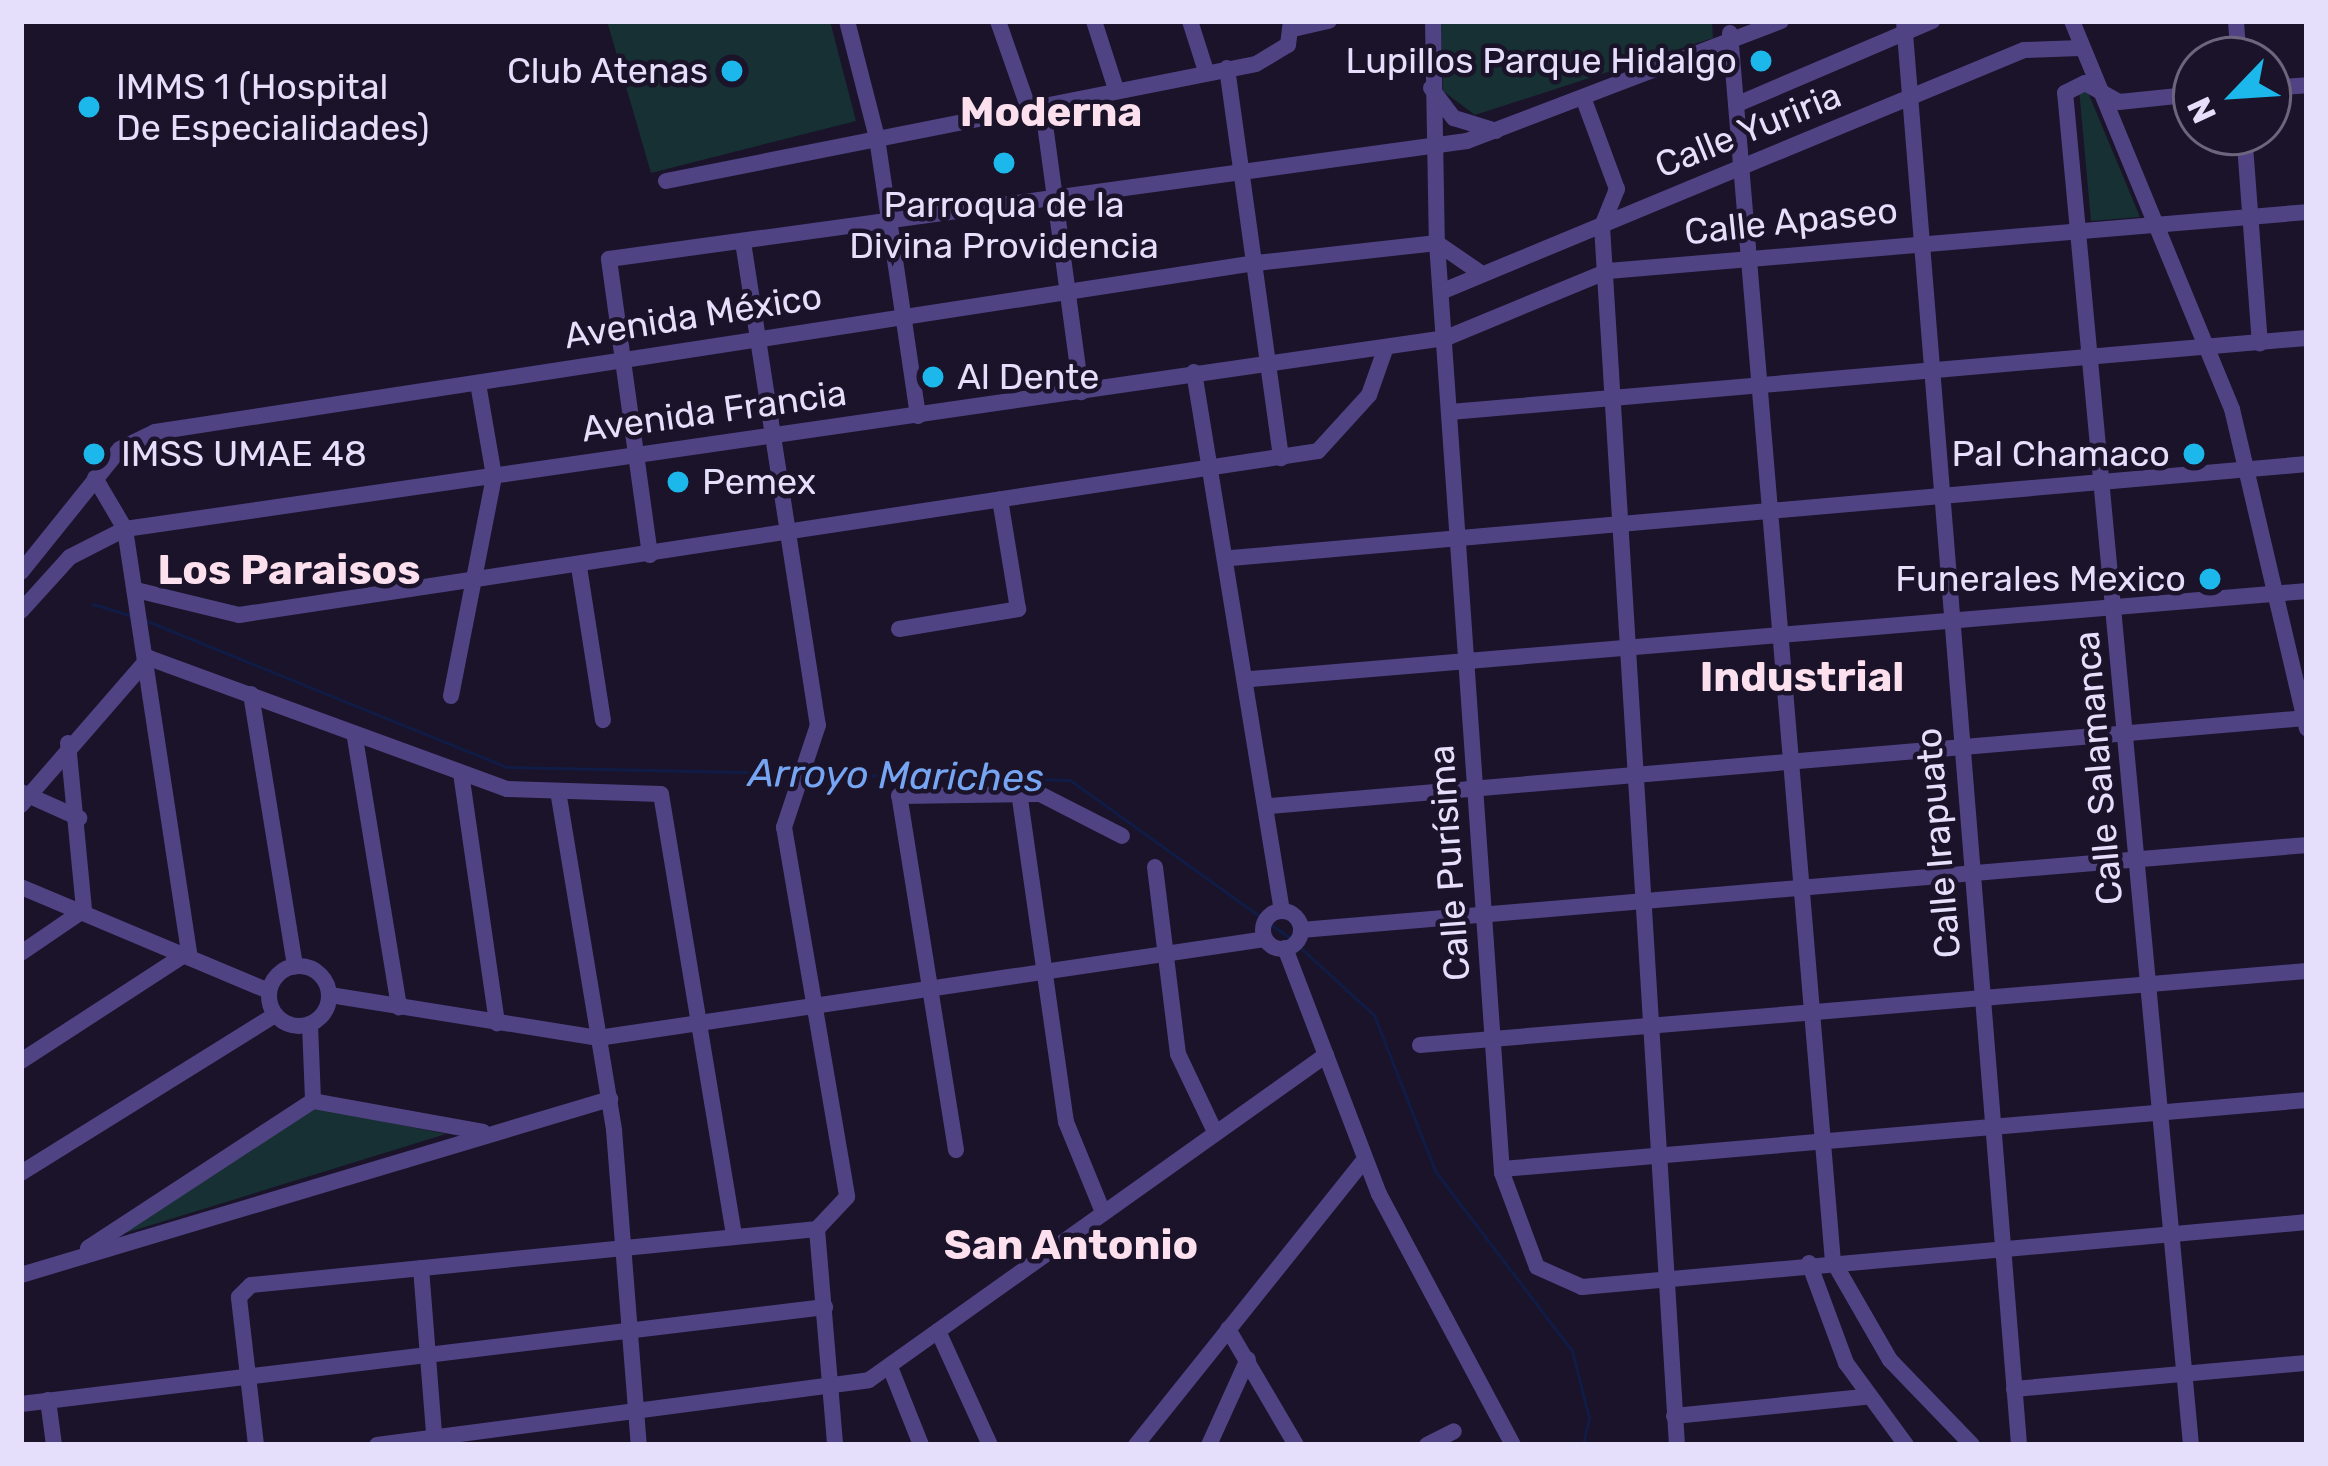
<!DOCTYPE html>
<meta charset="utf-8">
<style>
body{margin:0}
#map{position:relative;width:2328px;height:1466px;overflow:hidden;background:#1a1329;font-family:Rubik,sans-serif}
div>[style]{position:absolute}
.green>*{inset:0;background:#173033}
.stream>*{height:3px;margin:-1.5px;padding:0 1.5px;transform-origin:1.5px;border-radius:1.5px;background:#101c45}
.minor>*{height:16px;margin:-8px;padding:0 8px;transform-origin:8px;border-radius:8px;background:#4f4384}
.minor>.ring{margin:-8px;padding:0;box-sizing:content-box;background:none;border:16px solid #4f4384;border-radius:50%}
.dots>*{width:33px;height:33px;translate:-50% -50%;box-sizing:border-box;border:6px solid #1a1329;border-radius:50%}
span{translate:-50% -50%;white-space:nowrap;text-align:center;line-height:1.15;-webkit-text-stroke:9px #1a1329;paint-order:stroke}
.poi-label{font-size:36px;color:#e6dffc}
.right{translate:-100% -50%;text-align:right}
.left{translate:0 -50%;text-align:left}
.street-label{font-size:36px;color:#e6dffc}
.water-label{font-size:39px;color:#76a6f3;font-style:italic}
.quarter-label{font-size:42px;color:#fce0ee;font-weight:700}
.frame{position:absolute;inset:0;border:24px solid #e6dffc;pointer-events:none}
.north{position:absolute;left:2172px;top:36px;width:120px;height:120px;box-sizing:border-box;background:#1a1329;border:3px solid #6c657d;border-radius:50%;rotate:245deg;font-size:33px;font-weight:700;line-height:48px;text-align:center;color:#e6dffc}
.north::after{content:'';display:block;margin:auto;width:42px;height:54px;background:#1cb7eb;clip-path:polygon(50% 0,100% 100%,50% 72%,0 100%)}
</style>
<div id="map">
<div class="green">
<i style="clip-path:polygon(607px 21px,830px 21px,856px 121px,651px 173px)"></i>
<i style="clip-path:polygon(1441px 21px,1712px 21px,1713px 38px,1475px 115px,1443px 91px)"></i>
<i style="clip-path:polygon(2079px 89px,2087px 90px,2140px 217px,2091px 221px)"></i>
<i style="clip-path:polygon(302px 1105px,446px 1134px,106px 1239px)"></i>
</div>
<div class="stream">
<i style="left:93px;top:604px;width:41px;rotate:17.1deg"></i>
<i style="left:147px;top:621px;width:388px;rotate:22.1deg"></i>
<i style="left:506px;top:767px;width:287px;rotate:1.2deg"></i>
<i style="left:808px;top:774px;width:262px;rotate:1.3deg"></i>
<i style="left:1070px;top:780px;width:272px;rotate:35.7deg"></i>
<i style="left:1291px;top:939px;width:113px;rotate:42.5deg"></i>
<i style="left:1374px;top:1015px;width:168px;rotate:68.6deg"></i>
<i style="left:1435px;top:1171px;width:226px;rotate:52.7deg"></i>
<i style="left:1572px;top:1351px;width:69px;rotate:75.8deg"></i>
<i style="left:1589px;top:1418px;width:28px;rotate:103deg"></i>
</div>
<div class="minor">
<i style="left:847px;top:21px;width:121px;rotate:75.6deg"></i>
<i style="left:877px;top:138px;width:281px;rotate:81.6deg"></i>
<i style="left:998px;top:21px;width:88px;rotate:70.7deg"></i>
<i style="left:1094px;top:21px;width:68px;rotate:72.1deg"></i>
<i style="left:1190px;top:21px;width:52px;rotate:72.3deg"></i>
<i style="left:1433px;top:21px;width:222px;rotate:89deg"></i>
<i style="left:1437px;top:243px;width:932px;rotate:86deg"></i>
<i style="left:1502px;top:1173px;width:100px;rotate:69.6deg"></i>
<i style="left:1537px;top:1267px;width:49px;rotate:24deg"></i>
<i style="left:1582px;top:1287px;width:728px;rotate:-5.12deg"></i>
<i style="left:1904px;top:21px;width:1429px;rotate:85.38deg"></i>
<i style="left:2072px;top:21px;width:420px;rotate:67.6deg"></i>
<i style="left:2232px;top:409px;width:328px;rotate:76.8deg"></i>
<i style="left:2236px;top:21px;width:39px;rotate:86deg"></i>
<i style="left:1293px;top:29px;width:37px;rotate:-13deg"></i>
<i style="left:1730px;top:33px;width:1232px;rotate:85.21deg"></i>
<i style="left:1833px;top:1261px;width:114px;rotate:60.1deg"></i>
<i style="left:1890px;top:1360px;width:118px;rotate:46deg"></i>
<i style="left:1227px;top:68px;width:394px;rotate:82.1deg"></i>
<i style="left:1431px;top:88px;width:38px;rotate:53deg"></i>
<i style="left:1454px;top:118px;width:44px;rotate:17.2deg"></i>
<i style="left:2268px;top:88px;width:39px;rotate:-4deg"></i>
<i style="left:1584px;top:100px;width:95px;rotate:69.7deg"></i>
<i style="left:1617px;top:189px;width:40px;rotate:112deg"></i>
<i style="left:1602px;top:226px;width:1221px;rotate:86.48deg"></i>
<i style="left:1042px;top:102px;width:293px;rotate:82.3deg"></i>
<i style="left:1740px;top:103px;width:209px;rotate:-23.1deg"></i>
<i style="left:2244px;top:132px;width:212px;rotate:85.7deg"></i>
<i style="left:666px;top:181px;width:601px;rotate:-11.22deg"></i>
<i style="left:1256px;top:64px;width:37px;rotate:-31deg"></i>
<i style="left:1288px;top:45px;width:24px;rotate:-83deg"></i>
<i style="left:743px;top:242px;width:489px;rotate:81.2deg"></i>
<i style="left:818px;top:725px;width:108px;rotate:108.4deg"></i>
<i style="left:784px;top:827px;width:375px;rotate:80.3deg"></i>
<i style="left:847px;top:1197px;width:44px;rotate:133.2deg"></i>
<i style="left:1443px;top:291px;width:629px;rotate:-22.53deg"></i>
<i style="left:2024px;top:50px;width:57px;rotate:-2deg"></i>
<i style="left:1194px;top:372px;width:546px;rotate:80.73deg"></i>
<i style="left:1450px;top:412px;width:860px;rotate:-4.94deg"></i>
<i style="left:95px;top:478px;width:59px;rotate:59.5deg"></i>
<i style="left:125px;top:529px;width:428px;rotate:81.4deg"></i>
<i style="left:650px;top:555px;width:299px;rotate:-97.9deg"></i>
<i style="left:609px;top:259px;width:866px;rotate:-7.83deg"></i>
<i style="left:1467px;top:141px;width:336px;rotate:-20.9deg"></i>
<i style="left:1231px;top:558px;width:1080px;rotate:-4.99deg"></i>
<i style="left:579px;top:567px;width:155px;rotate:81.1deg"></i>
<i style="left:21px;top:572px;width:158px;rotate:-51.2deg"></i>
<i style="left:120px;top:449px;width:39px;rotate:-26deg"></i>
<i style="left:155px;top:432px;width:1114px;rotate:-8.73deg"></i>
<i style="left:1256px;top:263px;width:182px;rotate:-6.3deg"></i>
<i style="left:1437px;top:243px;width:51px;rotate:34.6deg"></i>
<i style="left:136px;top:590px;width:106px;rotate:13.6deg"></i>
<i style="left:239px;top:615px;width:1091px;rotate:-8.64deg"></i>
<i style="left:1318px;top:451px;width:76px;rotate:-47.7deg"></i>
<i style="left:1369px;top:395px;width:51px;rotate:-70.5deg"></i>
<i style="left:21px;top:611px;width:73px;rotate:-47.8deg"></i>
<i style="left:70px;top:557px;width:62px;rotate:-27deg"></i>
<i style="left:125px;top:529px;width:1335px;rotate:-8.23deg"></i>
<i style="left:1446px;top:338px;width:175px;rotate:-22.5deg"></i>
<i style="left:1608px;top:271px;width:701px;rotate:-4.82deg"></i>
<i style="left:899px;top:629px;width:121px;rotate:-9.5deg"></i>
<i style="left:1018px;top:609px;width:111px;rotate:-99.3deg"></i>
<i style="left:1251px;top:679px;width:1060px;rotate:-4.76deg"></i>
<i style="left:251px;top:694px;width:276px;rotate:80.8deg"></i>
<i style="left:451px;top:696px;width:224px;rotate:-78.9deg"></i>
<i style="left:494px;top:476px;width:94px;rotate:-99.8deg"></i>
<i style="left:355px;top:738px;width:273px;rotate:80.7deg"></i>
<i style="left:68px;top:743px;width:168px;rotate:84.5deg"></i>
<i style="left:461px;top:773px;width:253px;rotate:81.8deg"></i>
<i style="left:21px;top:792px;width:64px;rotate:24.1deg"></i>
<i style="left:1019px;top:792px;width:333px;rotate:81.9deg"></i>
<i style="left:1066px;top:1122px;width:97px;rotate:67.7deg"></i>
<i style="left:559px;top:797px;width:338px;rotate:80.6deg"></i>
<i style="left:614px;top:1130px;width:316px;rotate:85.5deg"></i>
<i style="left:21px;top:805px;width:195px;rotate:-49deg"></i>
<i style="left:149px;top:658px;width:381px;rotate:20.1deg"></i>
<i style="left:507px;top:789px;width:154px;rotate:1.9deg"></i>
<i style="left:661px;top:794px;width:442px;rotate:80.6deg"></i>
<i style="left:1269px;top:806px;width:1042px;rotate:-4.85deg"></i>
<i style="left:1155px;top:867px;width:188px;rotate:83deg"></i>
<i style="left:1178px;top:1054px;width:86px;rotate:64.6deg"></i>
<i style="left:21px;top:887px;width:269px;rotate:22.8deg"></i>
<i class="ring" style="left:1263px;top:911px;width:22px;height:22px"></i>
<i style="left:1301px;top:930px;width:1010px;rotate:-4.83deg"></i>
<i style="left:1285px;top:948px;width:263px;rotate:69.1deg"></i>
<i style="left:1379px;top:1194px;width:285px;rotate:61.9deg"></i>
<i style="left:21px;top:953px;width:76px;rotate:-34.3deg"></i>
<i class="ring" style="left:269px;top:966px;width:44px;height:44px"></i>
<i style="left:330px;top:995px;width:271px;rotate:9.1deg"></i>
<i style="left:598px;top:1038px;width:674px;rotate:-8.44deg"></i>
<i style="left:310px;top:1025px;width:76px;rotate:87.7deg"></i>
<i style="left:1420px;top:1045px;width:890px;rotate:-4.77deg"></i>
<i style="left:21px;top:1061px;width:200px;rotate:-33deg"></i>
<i style="left:313px;top:1101px;width:173px;rotate:10.3deg"></i>
<i style="left:956px;top:1150px;width:359px;rotate:-99.1deg"></i>
<i style="left:899px;top:796px;width:141px;rotate:-0.8deg"></i>
<i style="left:1040px;top:794px;width:92px;rotate:27.1deg"></i>
<i style="left:1502px;top:1169px;width:808px;rotate:-4.9deg"></i>
<i style="left:21px;top:1173px;width:299px;rotate:-31.9deg"></i>
<i style="left:817px;top:1229px;width:217px;rotate:85.2deg"></i>
<i style="left:88px;top:1248px;width:269px;rotate:-33.2deg"></i>
<i style="left:1809px;top:1263px;width:107px;rotate:69.7deg"></i>
<i style="left:1846px;top:1363px;width:102px;rotate:53.8deg"></i>
<i style="left:421px;top:1268px;width:177px;rotate:85.5deg"></i>
<i style="left:21px;top:1275px;width:615px;rotate:-16.64deg"></i>
<i style="left:1228px;top:1329px;width:134px;rotate:59.6deg"></i>
<i style="left:938px;top:1331px;width:125px;rotate:65.5deg"></i>
<i style="left:890px;top:1367px;width:84px;rotate:68.3deg"></i>
<i style="left:2014px;top:1389px;width:294px;rotate:-5.1deg"></i>
<i style="left:48px;top:1400px;width:45px;rotate:82.4deg"></i>
<i style="left:21px;top:1404px;width:810px;rotate:-6.88deg"></i>
<i style="left:1674px;top:1416px;width:193px;rotate:-5.7deg"></i>
<i style="left:256px;top:1445px;width:149px;rotate:-96.6deg"></i>
<i style="left:239px;top:1297px;width:17px;rotate:-45deg"></i>
<i style="left:251px;top:1285px;width:569px;rotate:-5.65deg"></i>
<i style="left:377px;top:1445px;width:496px;rotate:-7.5deg"></i>
<i style="left:869px;top:1380px;width:561px;rotate:-35.42deg"></i>
<i style="left:1136px;top:1445px;width:366px;rotate:-51.3deg"></i>
<i style="left:1209px;top:1445px;width:94px;rotate:-65.6deg"></i>
<i style="left:1427px;top:1445px;width:30px;rotate:-27deg"></i>
<i style="left:2191px;top:1445px;width:1358px;rotate:-95.32deg"></i>
<i style="left:2065px;top:93px;width:22px;rotate:-27deg"></i>
<i style="left:2085px;top:83px;width:39px;rotate:29deg"></i>
<i style="left:2119px;top:102px;width:77px;rotate:-5.9deg"></i>
</div>
<div class="dots">
<i style="left:1761px;top:61px;background:#1cb7eb"></i>
<i style="left:732px;top:71px;background:#1cb7eb"></i>
<i style="left:89px;top:107px;background:#1cb7eb"></i>
<i style="left:1004px;top:163px;background:#1cb7eb"></i>
<i style="left:933px;top:377px;background:#1cb7eb"></i>
<i style="left:94px;top:454px;background:#1cb7eb"></i>
<i style="left:2194px;top:454px;background:#1cb7eb"></i>
<i style="left:678px;top:482px;background:#1cb7eb"></i>
<i style="left:2210px;top:579px;background:#1cb7eb"></i>
</div>
<div class="poi-label">
<span class="right" style="left:1737px;top:61px">Lupillos Parque Hidalgo</span>
<span class="right" style="left:708px;top:71px">Club Atenas</span>
<span class="left" style="left:116px;top:107px">IMMS 1 (Hospital<br>De Especialidades)</span>
<span style="left:1004px;top:225px">Parroqua de la<br>Divina Providencia</span>
<span class="left" style="left:957px;top:377px">Al Dente</span>
<span class="left" style="left:121px;top:454px">IMSS UMAE 48</span>
<span class="right" style="left:2170px;top:454px">Pal Chamaco</span>
<span class="left" style="left:702px;top:482px">Pemex</span>
<span class="right" style="left:2186px;top:579px">Funerales Mexico</span>
</div>
<div class="street-label">
<span style="left:1748px;top:130px;rotate:-22deg">Calle Yuriria</span>
<span style="left:1791px;top:221px;rotate:-6deg">Calle Apaseo</span>
<span style="left:693px;top:316px;rotate:-9deg">Avenida México</span>
<span style="left:714px;top:411px;rotate:-8deg">Avenida Francia</span>
<span style="left:2098px;top:768px;rotate:-95deg">Calle Salamanca</span>
<span style="left:1938px;top:843px;rotate:-95deg">Calle Irapuato</span>
<span style="left:1449px;top:863px;rotate:-94deg">Calle Purísima</span>
</div>
<div class="water-label">
<span style="left:896px;top:776px;rotate:1deg">Arroyo Mariches</span>
</div>
<div class="quarter-label">
<span style="left:1051px;top:112px">Moderna</span>
<span style="left:289px;top:570px">Los Paraisos</span>
<span style="left:1802px;top:677px">Industrial</span>
<span style="left:1071px;top:1245px">San Antonio</span>
</div>
<div class="frame"></div>
<div class="north">N</div>
</div>
